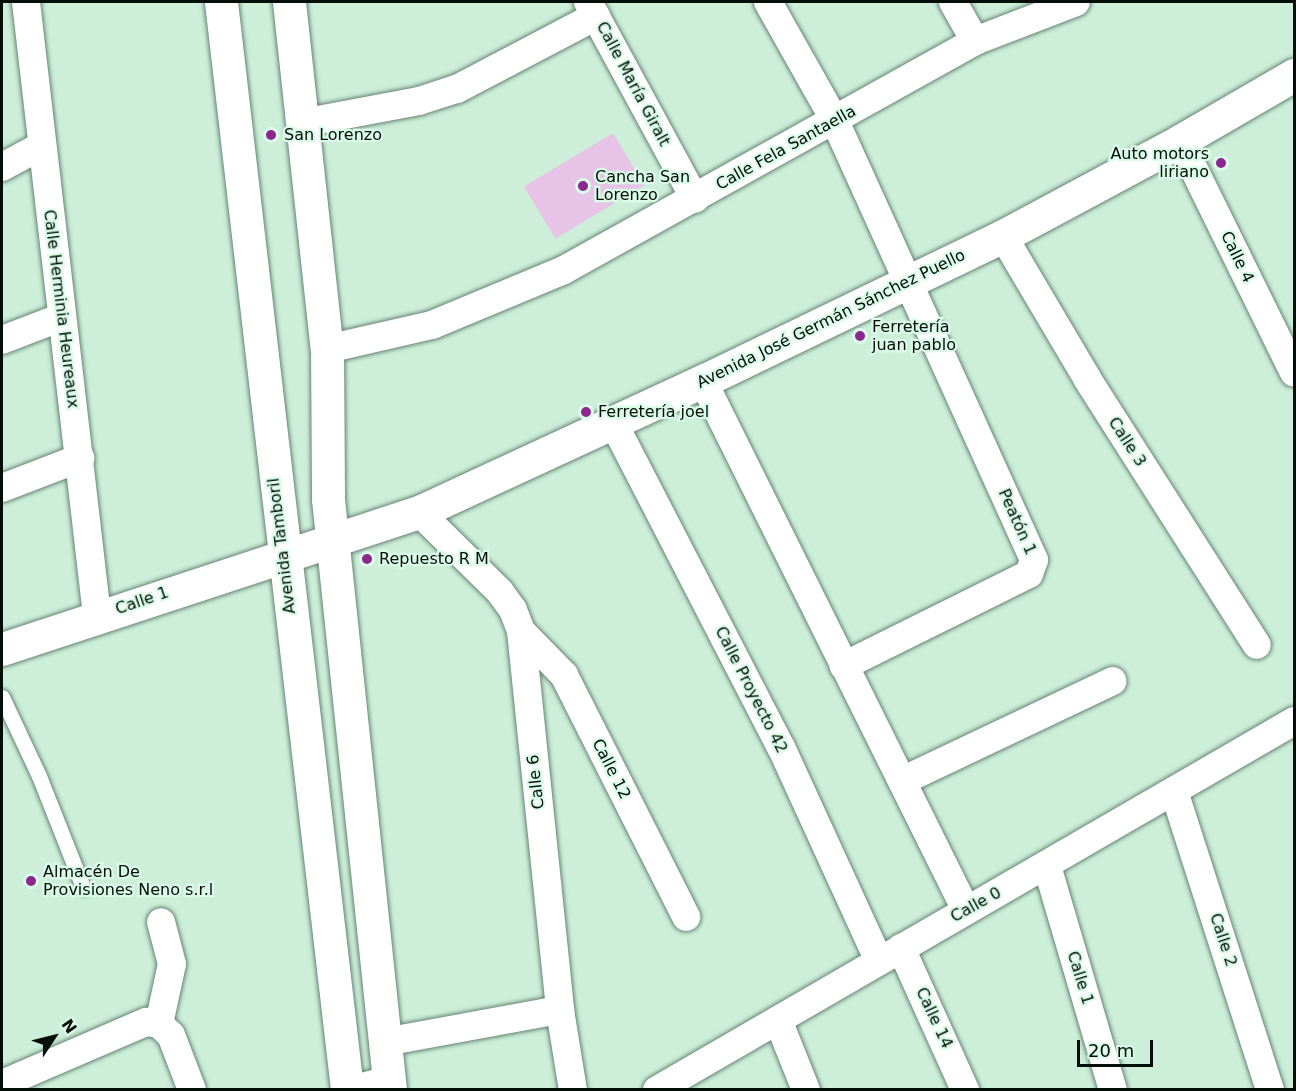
<!DOCTYPE html>
<meta charset="utf-8">
<style>
body{margin:0}
#map{position:relative;width:1296px;height:1091px;overflow:hidden;background:#cdefda;font-family:"DejaVu Sans",sans-serif}
div>[style]{position:absolute}
.green>*{inset:0;background:#e7c4e7;transform-origin:0 0}
.roads{filter:drop-shadow(0 0 2px #668472) drop-shadow(0 0 2px #668472)}
.lane>*{height:15px;margin:-7.5px;padding:0 7.5px;transform-origin:7.5px;border-radius:7.5px;background:#fff}
.street>*{height:28px;margin:-14px;padding:0 14px;transform-origin:14px;border-radius:14px;background:#fff}
.secondary>*{height:33px;margin:-16.5px;padding:0 16.5px;transform-origin:16.5px;border-radius:16.5px;background:#fff}
.dots>*{width:16px;height:16px;translate:-50% -50%;box-sizing:border-box;border:3px solid #dafce8;border-radius:50%}
span{translate:-50% -50%;white-space:nowrap;text-align:center;line-height:1.15;-webkit-text-stroke:4.5px #dafce8;paint-order:stroke}
.street-label{font-size:16px;color:#040e08}
.poi-label{font-size:16px;color:#040e08}
.left{translate:0 -50%;text-align:left}
.right{translate:-100% -50%;text-align:right}
.frame{position:absolute;inset:0;border:3px solid #040e08;pointer-events:none}
.north{position:absolute;left:24px;top:1007px;width:60px;height:60px;-webkit-text-stroke:4px #dafce8;paint-order:stroke;rotate:55deg;font-size:16px;font-weight:700;line-height:24px;text-align:center;color:#040e08}
.north::after{content:'';display:block;margin:auto;width:21px;height:27px;background:#040e08;clip-path:polygon(50% 0,100% 100%,50% 72%,0 100%)}
.scale{position:absolute;left:1077px;top:1040px;width:76px;height:27px;box-sizing:border-box;border:3px solid #040e08;border-top:0;padding-left:8px;font-size:18px;line-height:21px;white-space:nowrap;color:#040e08;-webkit-text-stroke:4px #dafce8;paint-order:stroke}
</style>
<div id="map">
<div class="green">
<i style="left:613px;top:133px;width:61px;height:104px;rotate:59deg"></i>
</div>
<div class="roads">
<div class="lane">
<i style="left:2px;top:697px;width:87px;rotate:64.9deg"></i>
<i style="left:39px;top:776px;width:119px;rotate:68.4deg"></i>
</div>
<div class="street">
<i style="left:26px;top:2px;width:618px;rotate:83.4deg"></i>
<i style="left:588px;top:2px;width:224px;rotate:61.5deg"></i>
<i style="left:768px;top:2px;width:137px;rotate:60.6deg"></i>
<i style="left:835px;top:121px;width:482px;rotate:65.6deg"></i>
<i style="left:1034px;top:560px;width:15px;rotate:110deg"></i>
<i style="left:1029px;top:574px;width:207px;rotate:153.6deg"></i>
<i style="left:953px;top:2px;width:45px;rotate:60.6deg"></i>
<i style="left:302px;top:123px;width:119px;rotate:-10.6deg"></i>
<i style="left:419px;top:101px;width:40px;rotate:-18deg"></i>
<i style="left:457px;top:89px;width:157px;rotate:-27.7deg"></i>
<i style="left:1180px;top:141px;width:258px;rotate:63.8deg"></i>
<i style="left:2px;top:167px;width:44px;rotate:-28.3deg"></i>
<i style="left:1003px;top:236px;width:167px;rotate:59.4deg"></i>
<i style="left:1088px;top:380px;width:314px;rotate:57.5deg"></i>
<i style="left:2px;top:340px;width:64px;rotate:-21deg"></i>
<i style="left:327px;top:349px;width:108px;rotate:-12.9deg"></i>
<i style="left:432px;top:325px;width:143px;rotate:-22.6deg"></i>
<i style="left:564px;top:270px;width:470px;rotate:-29.1deg"></i>
<i style="left:975px;top:41px;width:108px;rotate:-21.1deg"></i>
<i style="left:703px;top:381px;width:591px;rotate:63.57deg"></i>
<i style="left:614px;top:424px;width:364px;rotate:62.7deg"></i>
<i style="left:781px;top:747px;width:235px;rotate:65.4deg"></i>
<i style="left:2px;top:488px;width:84px;rotate:-21deg"></i>
<i style="left:419px;top:512px;width:114px;rotate:44.6deg"></i>
<i style="left:500px;top:592px;width:22px;rotate:54deg"></i>
<i style="left:513px;top:610px;width:22px;rotate:69deg"></i>
<i style="left:521px;top:631px;width:381px;rotate:84.1deg"></i>
<i style="left:560px;top:1010px;width:81px;rotate:80.8deg"></i>
<i style="left:521px;top:631px;width:62px;rotate:45.7deg"></i>
<i style="left:564px;top:675px;width:271px;rotate:63.2deg"></i>
<i style="left:902px;top:781px;width:233px;rotate:-25.4deg"></i>
<i style="left:1174px;top:791px;width:314px;rotate:72.2deg"></i>
<i style="left:1047px;top:866px;width:234px;rotate:73.6deg"></i>
<i style="left:901px;top:948px;width:156px;rotate:65.7deg"></i>
<i style="left:778px;top:1020px;width:75px;rotate:68.2deg"></i>
<i style="left:159px;top:1024px;width:61px;rotate:-77.8deg"></i>
<i style="left:172px;top:964px;width:43px;rotate:-104.7deg"></i>
<i style="left:385px;top:1042px;width:178px;rotate:-10.4deg"></i>
<i style="left:2px;top:1084px;width:157px;rotate:-23.3deg"></i>
<i style="left:146px;top:1022px;width:13px;rotate:9deg"></i>
<i style="left:159px;top:1024px;width:16px;rotate:43deg"></i>
<i style="left:171px;top:1035px;width:59px;rotate:69.1deg"></i>
<i style="left:350px;top:1090px;width:40px;rotate:-14.4deg"></i>
<i style="left:657px;top:1090px;width:736px;rotate:-30.08deg"></i>
</div>
<div class="secondary">
<i style="left:221px;top:2px;width:1095px;rotate:83.39deg"></i>
<i style="left:289px;top:2px;width:349px;rotate:83.8deg"></i>
<i style="left:327px;top:349px;width:150px;rotate:89.6deg"></i>
<i style="left:328px;top:499px;width:594px;rotate:84.01deg"></i>
<i style="left:2px;top:649px;width:439px;rotate:-18.2deg"></i>
<i style="left:419px;top:512px;width:313px;rotate:-24.8deg"></i>
<i style="left:703px;top:381px;width:333px;rotate:-25.8deg"></i>
<i style="left:1003px;top:236px;width:201px;rotate:-28.2deg"></i>
<i style="left:1180px;top:141px;width:132px;rotate:-30.1deg"></i>
</div>
</div>
<div class="dots">
<i style="left:271px;top:135px;background:#8b278f"></i>
<i style="left:1221px;top:163px;background:#8b278f"></i>
<i style="left:583px;top:186px;background:#8b278f"></i>
<i style="left:860px;top:336px;background:#8b278f"></i>
<i style="left:586px;top:412px;background:#8b278f"></i>
<i style="left:367px;top:559px;background:#8b278f"></i>
<i style="left:31px;top:881px;background:#8b278f"></i>
</div>
<div class="street-label">
<span style="left:633px;top:84px;rotate:62deg">Calle María Giralt</span>
<span style="left:786px;top:148px;rotate:-29deg">Calle Fela Santaella</span>
<span style="left:1237px;top:257px;rotate:64deg">Calle 4</span>
<span style="left:61px;top:309px;rotate:83deg">Calle Herminia Heureaux</span>
<span style="left:831px;top:319px;rotate:-26deg">Avenida José Germán Sánchez Puello</span>
<span style="left:1127px;top:442px;rotate:57deg">Calle 3</span>
<span style="left:1017px;top:522px;rotate:66deg">Peatón 1</span>
<span style="left:282px;top:546px;rotate:-97deg">Avenida Tamboril</span>
<span style="left:142px;top:601px;rotate:-19deg">Calle 1</span>
<span style="left:751px;top:690px;rotate:63deg">Calle Proyecto 42</span>
<span style="left:611px;top:769px;rotate:63deg">Calle 12</span>
<span style="left:536px;top:782px;rotate:-96deg">Calle 6</span>
<span style="left:976px;top:905px;rotate:-29deg">Calle 0</span>
<span style="left:1223px;top:940px;rotate:72deg">Calle 2</span>
<span style="left:1080px;top:978px;rotate:73deg">Calle 1</span>
<span style="left:934px;top:1018px;rotate:65deg">Calle 14</span>
</div>
<div class="poi-label">
<span class="left" style="left:284px;top:135px">San Lorenzo</span>
<span class="right" style="left:1209px;top:163px">Auto motors<br>liriano</span>
<span class="left" style="left:595px;top:186px">Cancha San<br>Lorenzo</span>
<span class="left" style="left:872px;top:336px">Ferretería<br>juan pablo</span>
<span class="left" style="left:598px;top:412px">Ferretería joel</span>
<span class="left" style="left:379px;top:559px">Repuesto R M</span>
<span class="left" style="left:43px;top:881px">Almacén De<br>Provisiones Neno s.r.l</span>
</div>
<div class="frame"></div>
<div class="north">N</div>
<div class="scale">20 m</div>
</div>
